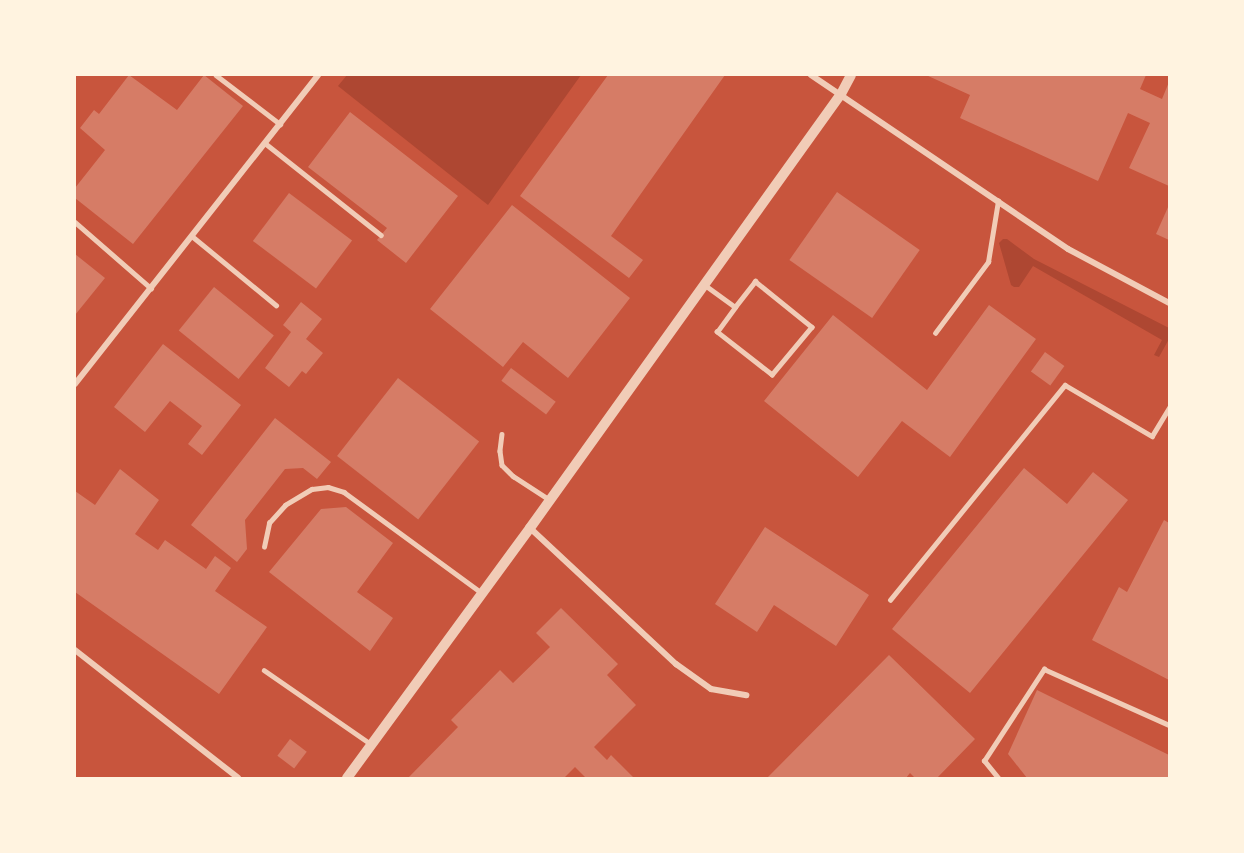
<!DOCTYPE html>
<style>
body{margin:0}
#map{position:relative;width:1244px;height:853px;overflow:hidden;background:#c8553d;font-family:"Titillium Web",sans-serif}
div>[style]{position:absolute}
.green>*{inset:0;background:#ae4732}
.building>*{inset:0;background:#d67c66;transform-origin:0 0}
.service>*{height:4.5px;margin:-2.25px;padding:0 2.25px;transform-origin:2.25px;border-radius:2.25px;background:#f1ccb7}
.minor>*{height:6px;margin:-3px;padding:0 3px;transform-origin:3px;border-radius:3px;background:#f1ccb7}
.tertiary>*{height:10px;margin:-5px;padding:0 5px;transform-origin:5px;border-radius:5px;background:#f1ccb7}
span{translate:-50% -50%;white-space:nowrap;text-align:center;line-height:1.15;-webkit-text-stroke:5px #fff3e0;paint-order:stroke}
.frame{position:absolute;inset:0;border:76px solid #fff3e0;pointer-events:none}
</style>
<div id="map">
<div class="green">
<i style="clip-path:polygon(347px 75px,581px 75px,488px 205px,338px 86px)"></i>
<i style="clip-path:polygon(1003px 239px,1007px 239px,1034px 259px,1169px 328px,1169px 339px,1159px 357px,1154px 355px,1162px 340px,1033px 266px,1019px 287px,1014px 287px,1011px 285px,999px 243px)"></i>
</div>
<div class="building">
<i style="clip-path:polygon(129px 75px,177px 110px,204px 75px,243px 106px,133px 244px,75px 198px,75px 188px,105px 150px,80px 128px,94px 110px,99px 114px)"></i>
<i style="clip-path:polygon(608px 75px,725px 75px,611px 236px,643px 260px,629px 278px,520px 196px)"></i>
<i style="clip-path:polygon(926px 75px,1146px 75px,1140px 89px,1162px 99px,1169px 82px,1169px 186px,1129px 168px,1150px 123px,1128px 113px,1098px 181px,960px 118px,970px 95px)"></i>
<i style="clip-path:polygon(350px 112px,458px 196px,406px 263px,377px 240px,387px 228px,308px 167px)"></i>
<i style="left:837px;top:192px;width:101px;height:83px;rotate:35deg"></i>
<i style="left:289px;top:193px;width:79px;height:60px;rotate:37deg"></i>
<i style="clip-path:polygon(512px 205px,630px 298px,568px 378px,523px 342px,503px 367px,430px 309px)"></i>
<i style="clip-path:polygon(1169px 205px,1169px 240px,1156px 234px)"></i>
<i style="clip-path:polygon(75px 254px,105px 278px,75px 315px)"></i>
<i style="left:214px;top:287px;width:77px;height:56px;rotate:39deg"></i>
<i style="clip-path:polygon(301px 302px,322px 319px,306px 339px,323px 353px,306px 374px,302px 371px,289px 387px,265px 368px,291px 332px,283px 325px)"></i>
<i style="clip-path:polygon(989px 305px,1036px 339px,950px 457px,902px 421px,858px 477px,764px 401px,833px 315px,927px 390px)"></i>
<i style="clip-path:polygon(163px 344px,241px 405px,202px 455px,188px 444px,202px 426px,170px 401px,145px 432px,114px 407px)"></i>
<i style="left:1045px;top:352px;width:24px;height:24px;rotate:36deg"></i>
<i style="left:511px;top:368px;width:56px;height:16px;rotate:37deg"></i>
<i style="left:398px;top:378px;width:103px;height:99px;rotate:38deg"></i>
<i style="clip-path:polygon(275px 418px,331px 462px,317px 479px,303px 468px,285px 469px,245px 520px,247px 549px,237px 562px,191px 525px)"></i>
<i style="clip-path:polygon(1024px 468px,1067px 504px,1093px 472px,1128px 500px,970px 693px,892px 629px)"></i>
<i style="clip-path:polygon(120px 469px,159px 500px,135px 534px,158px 550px,165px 540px,206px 569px,215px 556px,231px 568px,215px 591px,267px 627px,219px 694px,75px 592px,75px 491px,95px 505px)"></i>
<i style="clip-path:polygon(346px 507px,393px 543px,357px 592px,393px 618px,370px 651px,269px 572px,321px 509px)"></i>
<i style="clip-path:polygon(1164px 520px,1169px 523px,1169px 680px,1092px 640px,1119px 587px,1127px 592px)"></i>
<i style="clip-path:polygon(765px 527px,869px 595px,836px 646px,774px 605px,757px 632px,715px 604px)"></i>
<i style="clip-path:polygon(561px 608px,618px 664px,607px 675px,636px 705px,594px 747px,607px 760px,611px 755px,634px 778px,586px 778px,575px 767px,564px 778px,408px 778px,458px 727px,451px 720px,500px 670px,513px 683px,550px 647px,536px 633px)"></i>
<i style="clip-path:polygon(889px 655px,975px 739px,937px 778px,915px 778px,910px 773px,906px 778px,767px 778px)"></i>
<i style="clip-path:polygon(1037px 690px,1169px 755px,1169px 778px,1027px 778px,1008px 754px)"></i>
<i style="left:290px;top:739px;width:21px;height:21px;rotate:37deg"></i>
</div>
<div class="service">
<i style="left:216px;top:75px;width:81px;rotate:37.4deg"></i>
<i style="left:265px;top:143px;width:148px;rotate:38.4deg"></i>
<i style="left:75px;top:222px;width:101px;rotate:41deg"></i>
<i style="left:192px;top:236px;width:109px;rotate:39.4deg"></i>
<i style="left:705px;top:285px;width:37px;rotate:36deg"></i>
<i style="left:735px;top:307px;width:33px;rotate:-52deg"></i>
<i style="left:755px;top:281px;width:73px;rotate:38.9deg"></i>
<i style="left:812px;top:327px;width:62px;rotate:129.8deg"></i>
<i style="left:772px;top:375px;width:70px;rotate:-142deg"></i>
<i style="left:717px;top:332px;width:31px;rotate:-54deg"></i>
<i style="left:935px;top:333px;width:89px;rotate:-53.3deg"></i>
<i style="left:988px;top:262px;width:62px;rotate:-80.7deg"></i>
<i style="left:502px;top:434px;width:17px;rotate:97deg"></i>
<i style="left:500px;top:451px;width:14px;rotate:82deg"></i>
<i style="left:502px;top:465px;width:16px;rotate:45deg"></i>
<i style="left:513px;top:476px;width:44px;rotate:33deg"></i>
<i style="left:264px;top:547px;width:25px;rotate:-78deg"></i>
<i style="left:269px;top:523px;width:24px;rotate:-48deg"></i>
<i style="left:285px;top:505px;width:31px;rotate:-31deg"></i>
<i style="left:312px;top:489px;width:16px;rotate:-7deg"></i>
<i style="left:328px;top:487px;width:17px;rotate:17deg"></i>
<i style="left:344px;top:492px;width:171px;rotate:36.2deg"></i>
<i style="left:890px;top:600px;width:277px;rotate:-50.9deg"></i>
<i style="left:1065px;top:385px;width:101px;rotate:30.4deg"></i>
<i style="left:1152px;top:436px;width:33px;rotate:-59deg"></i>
<i style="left:264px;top:670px;width:130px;rotate:34.7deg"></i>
<i style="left:998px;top:778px;width:22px;rotate:-129deg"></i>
<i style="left:984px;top:761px;width:110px;rotate:-56.9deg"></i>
<i style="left:1044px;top:669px;width:137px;rotate:24.1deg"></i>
</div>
<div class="minor">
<i style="left:811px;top:75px;width:310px;rotate:34.1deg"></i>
<i style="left:1068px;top:249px;width:115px;rotate:28.1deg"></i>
<i style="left:75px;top:384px;width:393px;rotate:-51.8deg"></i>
<i style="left:530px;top:528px;width:200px;rotate:43deg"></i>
<i style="left:676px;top:664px;width:43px;rotate:35.5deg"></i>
<i style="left:711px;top:689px;width:36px;rotate:10deg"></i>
<i style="left:75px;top:650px;width:207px;rotate:38.1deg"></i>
</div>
<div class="tertiary">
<i style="left:347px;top:778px;width:310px;rotate:-53.8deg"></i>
<i style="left:530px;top:528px;width:534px;rotate:-54.38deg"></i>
<i style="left:841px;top:94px;width:21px;rotate:-62deg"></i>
</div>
<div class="frame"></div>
</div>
